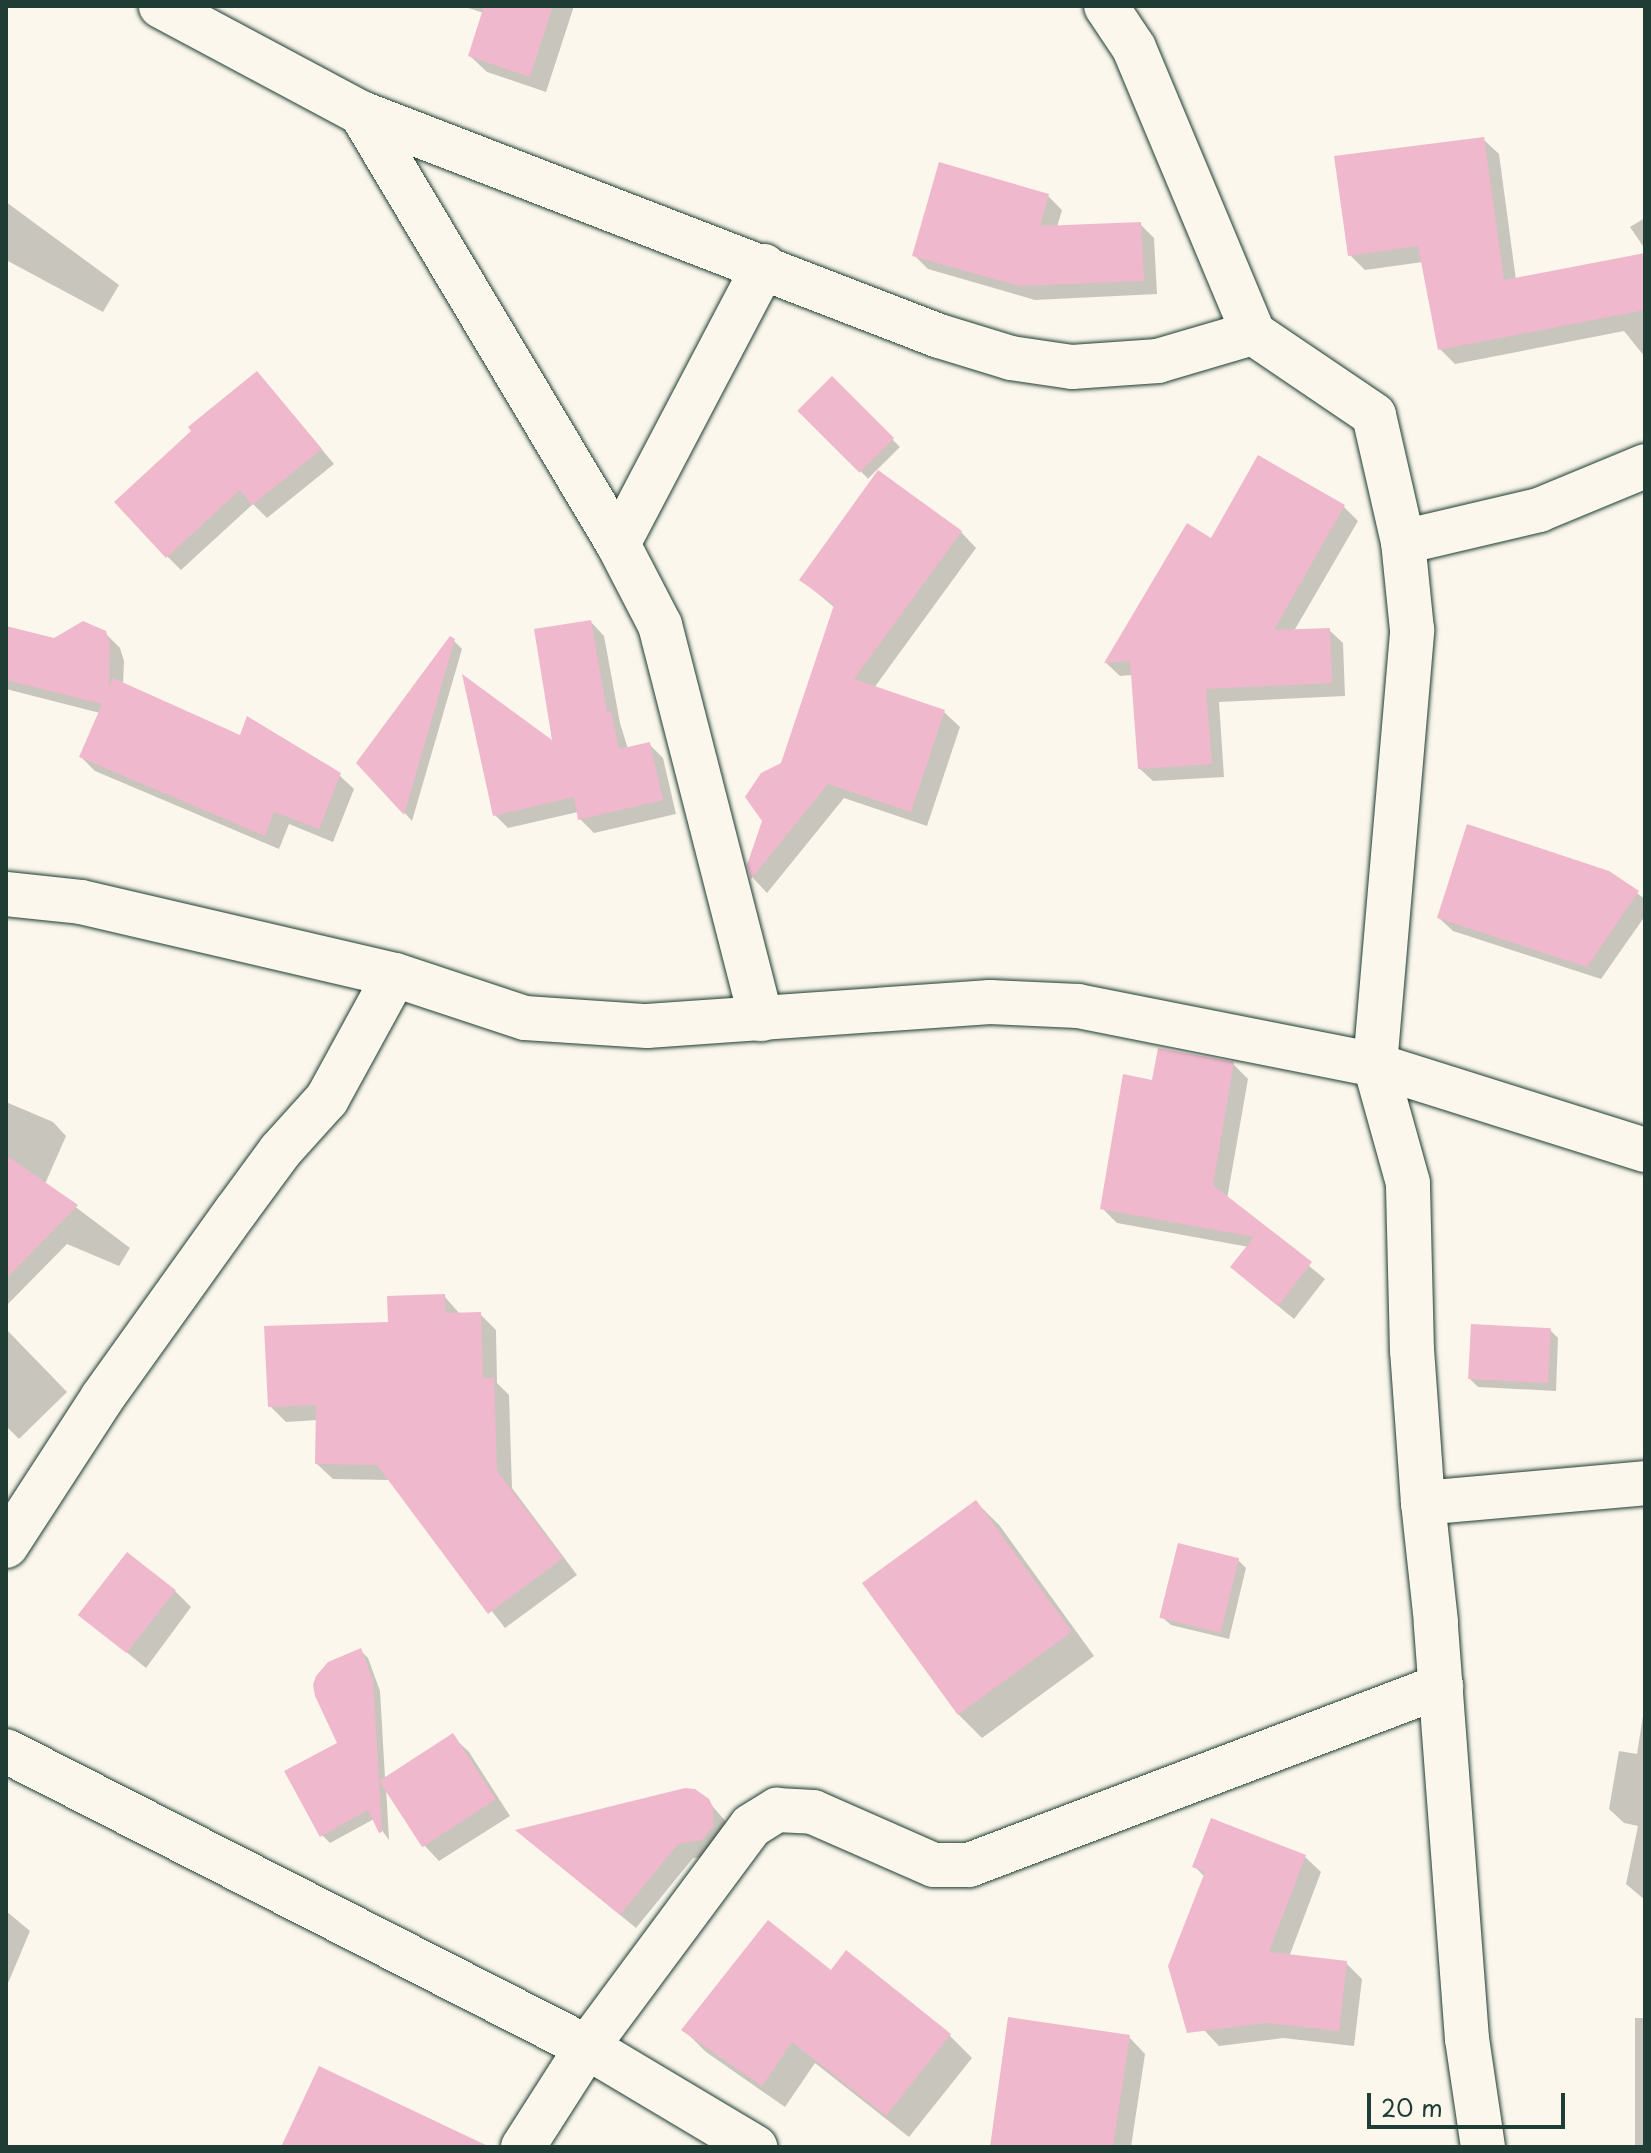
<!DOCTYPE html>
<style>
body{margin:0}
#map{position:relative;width:1651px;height:2153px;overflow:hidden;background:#fbf7ec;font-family:"Playpen Sans",sans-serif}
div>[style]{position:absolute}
.shadow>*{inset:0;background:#0003;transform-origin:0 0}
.building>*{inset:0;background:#f0b8cc;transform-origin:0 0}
.roads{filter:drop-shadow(0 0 2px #1f3d34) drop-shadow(0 0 2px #1f3d34)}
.street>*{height:44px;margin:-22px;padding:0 22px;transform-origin:22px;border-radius:22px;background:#fbf7ec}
span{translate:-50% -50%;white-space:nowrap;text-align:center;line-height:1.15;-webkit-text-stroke:7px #fbf7ec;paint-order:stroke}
.frame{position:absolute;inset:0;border:8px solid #1f3d34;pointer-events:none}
.scale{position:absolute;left:1367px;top:2093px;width:198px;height:36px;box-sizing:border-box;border:4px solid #1f3d34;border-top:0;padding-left:10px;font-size:24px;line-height:28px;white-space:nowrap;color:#1f3d34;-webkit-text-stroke:6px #fbf7ec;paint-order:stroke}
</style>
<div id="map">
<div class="shadow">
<i style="clip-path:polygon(462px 6px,574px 6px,546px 92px,487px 72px,470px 56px,484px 13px)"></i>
<i style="clip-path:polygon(1484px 140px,1499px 154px,1516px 280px,1645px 273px,1645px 357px,1624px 331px,1455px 364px,1440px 349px,1423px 262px,1365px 270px,1350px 255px)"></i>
<i style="clip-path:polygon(1048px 196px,1062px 210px,1057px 227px,1140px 224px,1154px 238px,1157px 294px,1035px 300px,928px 269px,914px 255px)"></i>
<i style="clip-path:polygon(6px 202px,119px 285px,103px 312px,6px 260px)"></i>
<i style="clip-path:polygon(1645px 218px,1645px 249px,1630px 227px)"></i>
<i style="left:832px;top:379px;width:96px;height:45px;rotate:45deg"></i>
<i style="clip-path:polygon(270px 388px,334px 464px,267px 518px,253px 504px,181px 570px,167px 556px)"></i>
<i style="clip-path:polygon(1259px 457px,1344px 507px,1358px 521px,1294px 631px,1329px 630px,1343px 643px,1345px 696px,1219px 702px,1224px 777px,1153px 781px,1139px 768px,1133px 675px,1120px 676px,1106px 663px,1211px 540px)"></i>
<i style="clip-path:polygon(961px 532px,976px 548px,874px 688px,944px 712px,960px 727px,927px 826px,844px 798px,767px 893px,753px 878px,749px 865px,835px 608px,802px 580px)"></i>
<i style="clip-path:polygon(591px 622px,604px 636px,620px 723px,628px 749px,649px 744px,663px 758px,676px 814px,594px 833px,580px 819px,578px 812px,508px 828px,495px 815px,555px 745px)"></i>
<i style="clip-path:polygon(6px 628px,55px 640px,105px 633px,120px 648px,124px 661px,123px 685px,241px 738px,339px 775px,354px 789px,333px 842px,289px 824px,279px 849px,95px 771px,81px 757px,100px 713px,6px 689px)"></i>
<i style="clip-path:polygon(454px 641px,462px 649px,412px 821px,359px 763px)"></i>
<i style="clip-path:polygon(1608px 872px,1645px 899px,1645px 916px,1601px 979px,1453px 931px,1439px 918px)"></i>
<i style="clip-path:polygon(1233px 1064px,1248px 1079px,1227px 1199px,1325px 1279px,1294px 1319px,1248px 1281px,1249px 1247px,1117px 1223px,1102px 1208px)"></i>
<i style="clip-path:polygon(6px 1102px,53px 1122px,66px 1136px,45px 1184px,130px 1248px,119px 1266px,67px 1244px,6px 1306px)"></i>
<i style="clip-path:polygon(444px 1296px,460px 1314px,480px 1314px,496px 1330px,497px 1383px,509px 1395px,512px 1488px,577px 1575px,505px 1628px,390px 1480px,333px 1479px,317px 1464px,318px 1420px,286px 1422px,270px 1406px,390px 1323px)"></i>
<i style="clip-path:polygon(6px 1329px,67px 1392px,19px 1439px,6px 1426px)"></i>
<i style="clip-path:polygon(1550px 1330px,1558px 1338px,1556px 1391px,1478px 1387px,1470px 1379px)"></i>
<i style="clip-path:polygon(976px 1502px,1000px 1526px,1094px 1656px,982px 1738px,958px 1714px,866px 1586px)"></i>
<i style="clip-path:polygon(1238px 1560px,1246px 1568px,1229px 1639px,1171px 1625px,1163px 1618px)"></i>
<i style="clip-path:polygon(175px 1591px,191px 1607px,146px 1668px,82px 1616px)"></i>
<i style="clip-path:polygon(360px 1650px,368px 1658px,380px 1691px,385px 1778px,452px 1736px,469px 1752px,510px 1816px,439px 1861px,423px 1844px,386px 1787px,389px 1840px,374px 1819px,330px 1843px,322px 1835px)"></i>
<i style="clip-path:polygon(1645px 1703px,1645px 1900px,1626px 1884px,1638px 1826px,1624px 1823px,1609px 1809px,1619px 1751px,1637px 1754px)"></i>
<i style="clip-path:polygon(702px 1794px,727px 1823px,708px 1857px,693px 1858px,636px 1928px,518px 1831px)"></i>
<i style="clip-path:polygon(1305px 1857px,1321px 1872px,1289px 1957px,1346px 1963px,1362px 1979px,1354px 2046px,1283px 2038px,1219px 2046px,1204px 2030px,1205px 1877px,1194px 1866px)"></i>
<i style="clip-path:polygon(6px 1911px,30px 1931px,6px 1988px)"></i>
<i style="clip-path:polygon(846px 1953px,950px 2036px,972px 2058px,909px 2137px,815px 2063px,785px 2107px,706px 2052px,684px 2030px,832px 1972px)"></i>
<i style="left:1635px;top:2018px;width:10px;height:129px"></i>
<i style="clip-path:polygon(1129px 2037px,1145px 2054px,1131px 2147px,992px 2147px)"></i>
</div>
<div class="building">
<i style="clip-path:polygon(484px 6px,553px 6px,530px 77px,468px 56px)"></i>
<i style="clip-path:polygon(1484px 137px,1504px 280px,1645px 253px,1645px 310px,1438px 350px,1418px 246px,1348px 256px,1334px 156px)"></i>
<i style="clip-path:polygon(939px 162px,1049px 194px,1040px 226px,1141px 222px,1144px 281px,1019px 286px,912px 256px)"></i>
<i style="clip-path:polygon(257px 371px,322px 449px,252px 505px,240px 490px,166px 558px,114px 502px,191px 431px,188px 427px)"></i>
<i style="left:832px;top:376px;width:88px;height:49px;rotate:45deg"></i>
<i style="clip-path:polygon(1258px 455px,1345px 505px,1274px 630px,1330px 628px,1332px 683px,1206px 689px,1212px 764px,1138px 769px,1130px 661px,1104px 663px,1187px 523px,1211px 538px)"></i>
<i style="clip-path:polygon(878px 470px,962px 531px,854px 679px,945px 710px,911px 812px,828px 784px,751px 879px,747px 865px,762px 821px,745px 797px,761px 773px,781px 763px,834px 605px,799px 580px)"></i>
<i style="clip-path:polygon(591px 620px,607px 712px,611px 711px,619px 749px,650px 742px,663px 800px,578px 820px,574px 797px,493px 816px,462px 674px,552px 740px,534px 629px)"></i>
<i style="clip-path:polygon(83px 621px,106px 631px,110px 645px,109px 687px,113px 678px,240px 735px,247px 716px,341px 773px,319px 829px,274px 812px,265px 836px,79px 757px,102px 704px,6px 680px,6px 626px,54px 638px)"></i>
<i style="clip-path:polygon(450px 636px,455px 639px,404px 815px,356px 763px)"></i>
<i style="clip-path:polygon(1467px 824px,1609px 871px,1639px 891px,1587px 967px,1437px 918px)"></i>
<i style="clip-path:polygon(1158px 1048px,1234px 1062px,1213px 1185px,1312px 1262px,1278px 1306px,1230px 1267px,1254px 1237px,1100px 1209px,1123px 1074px,1152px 1080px)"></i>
<i style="clip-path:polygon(6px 1155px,78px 1205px,6px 1279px)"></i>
<i style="clip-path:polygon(445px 1294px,446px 1313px,481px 1312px,483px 1378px,494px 1378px,497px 1471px,563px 1558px,488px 1614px,377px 1465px,315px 1464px,316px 1405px,268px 1407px,264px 1326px,388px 1322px,387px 1296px)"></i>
<i style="left:1471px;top:1324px;width:80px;height:55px;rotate:3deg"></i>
<i style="left:976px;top:1500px;width:163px;height:141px;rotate:54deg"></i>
<i style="left:1178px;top:1543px;width:63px;height:77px;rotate:14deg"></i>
<i style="left:127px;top:1552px;width:62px;height:80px;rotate:38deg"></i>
<i style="clip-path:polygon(361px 1648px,373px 1681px,382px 1832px,379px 1833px,368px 1810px,320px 1837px,284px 1771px,337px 1743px,315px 1696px,313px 1685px,316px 1676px,328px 1662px)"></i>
<i style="left:453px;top:1733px;width:79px;height:88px;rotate:57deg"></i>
<i style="clip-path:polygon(685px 1788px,695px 1789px,709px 1799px,713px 1807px,713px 1826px,702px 1840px,678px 1844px,620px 1915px,515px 1830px)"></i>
<i style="clip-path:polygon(1211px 1818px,1306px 1855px,1269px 1952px,1347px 1961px,1339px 2031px,1266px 2023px,1187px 2033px,1168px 1966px,1205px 1872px,1192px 1867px)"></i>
<i style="clip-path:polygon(768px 1920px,831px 1970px,846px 1950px,951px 2034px,886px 2116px,792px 2042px,762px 2086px,681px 2030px)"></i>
<i style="clip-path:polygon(1008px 2017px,1130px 2035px,1113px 2147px,990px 2147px)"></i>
<i style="clip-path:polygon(319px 2066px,490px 2147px,281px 2147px)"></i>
</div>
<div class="roads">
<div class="street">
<i style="left:1106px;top:6px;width:50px;rotate:56.3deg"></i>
<i style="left:1134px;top:48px;width:309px;rotate:67.3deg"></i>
<i style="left:361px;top:113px;width:502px;rotate:59.19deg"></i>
<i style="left:618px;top:544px;width:91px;rotate:62.6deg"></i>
<i style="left:660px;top:625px;width:407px;rotate:75.6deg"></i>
<i style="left:1403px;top:542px;width:140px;rotate:-13.2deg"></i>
<i style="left:1539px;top:510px;width:115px;rotate:-22.5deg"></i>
<i style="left:618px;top:544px;width:314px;rotate:-62.3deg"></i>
<i style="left:6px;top:894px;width:75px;rotate:6.1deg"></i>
<i style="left:81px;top:902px;width:322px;rotate:13.1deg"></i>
<i style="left:395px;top:975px;width:137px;rotate:18.3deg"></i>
<i style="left:525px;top:1018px;width:122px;rotate:3.8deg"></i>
<i style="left:647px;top:1026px;width:344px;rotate:-4deg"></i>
<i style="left:990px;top:1002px;width:88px;rotate:2.6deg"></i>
<i style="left:1078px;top:1006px;width:303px;rotate:11.2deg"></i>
<i style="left:1375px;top:1065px;width:437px;rotate:-85.1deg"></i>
<i style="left:1412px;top:630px;width:88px;rotate:-95.8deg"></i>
<i style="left:1403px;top:542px;width:130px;rotate:-102.9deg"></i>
<i style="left:1374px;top:415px;width:146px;rotate:-145.9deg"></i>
<i style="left:1253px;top:333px;width:99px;rotate:163.6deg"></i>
<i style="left:1158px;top:361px;width:86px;rotate:176deg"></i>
<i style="left:1072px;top:367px;width:62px;rotate:-171.6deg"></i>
<i style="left:1011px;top:358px;width:75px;rotate:-163deg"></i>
<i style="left:939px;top:336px;width:620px;rotate:-158.9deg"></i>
<i style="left:361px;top:113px;width:227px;rotate:-151.9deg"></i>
<i style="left:1423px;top:1503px;width:223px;rotate:-5.1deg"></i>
<i style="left:6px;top:1546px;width:176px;rotate:-57deg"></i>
<i style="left:102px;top:1398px;width:230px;rotate:-54.4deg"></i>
<i style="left:236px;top:1211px;width:74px;rotate:-53.7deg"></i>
<i style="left:280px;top:1151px;width:70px;rotate:-47.9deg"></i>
<i style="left:327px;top:1099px;width:141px;rotate:-61.3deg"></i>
<i style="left:6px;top:1751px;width:652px;rotate:27deg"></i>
<i style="left:587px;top:2047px;width:196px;rotate:30.8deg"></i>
<i style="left:523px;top:2147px;width:119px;rotate:-57.4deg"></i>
<i style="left:587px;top:2047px;width:275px;rotate:-53.4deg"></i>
<i style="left:751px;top:1826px;width:31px;rotate:-32deg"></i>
<i style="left:777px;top:1810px;width:36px;rotate:3deg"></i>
<i style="left:813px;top:1812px;width:132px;rotate:23.7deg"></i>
<i style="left:934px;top:1865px;width:35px"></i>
<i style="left:969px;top:1865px;width:505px;rotate:-20.77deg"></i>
<i style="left:1483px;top:2147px;width:109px;rotate:-98.4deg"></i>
<i style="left:1467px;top:2039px;width:418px;rotate:-94.3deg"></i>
<i style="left:1436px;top:1622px;width:120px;rotate:-96.2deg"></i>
<i style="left:1423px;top:1503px;width:152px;rotate:-94.1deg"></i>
<i style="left:1412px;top:1351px;width:168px;rotate:-91.4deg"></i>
<i style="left:1408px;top:1183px;width:123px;rotate:-105.6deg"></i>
<i style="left:1375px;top:1065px;width:283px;rotate:17.5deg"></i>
</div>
</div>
<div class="frame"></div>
<div class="scale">20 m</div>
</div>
